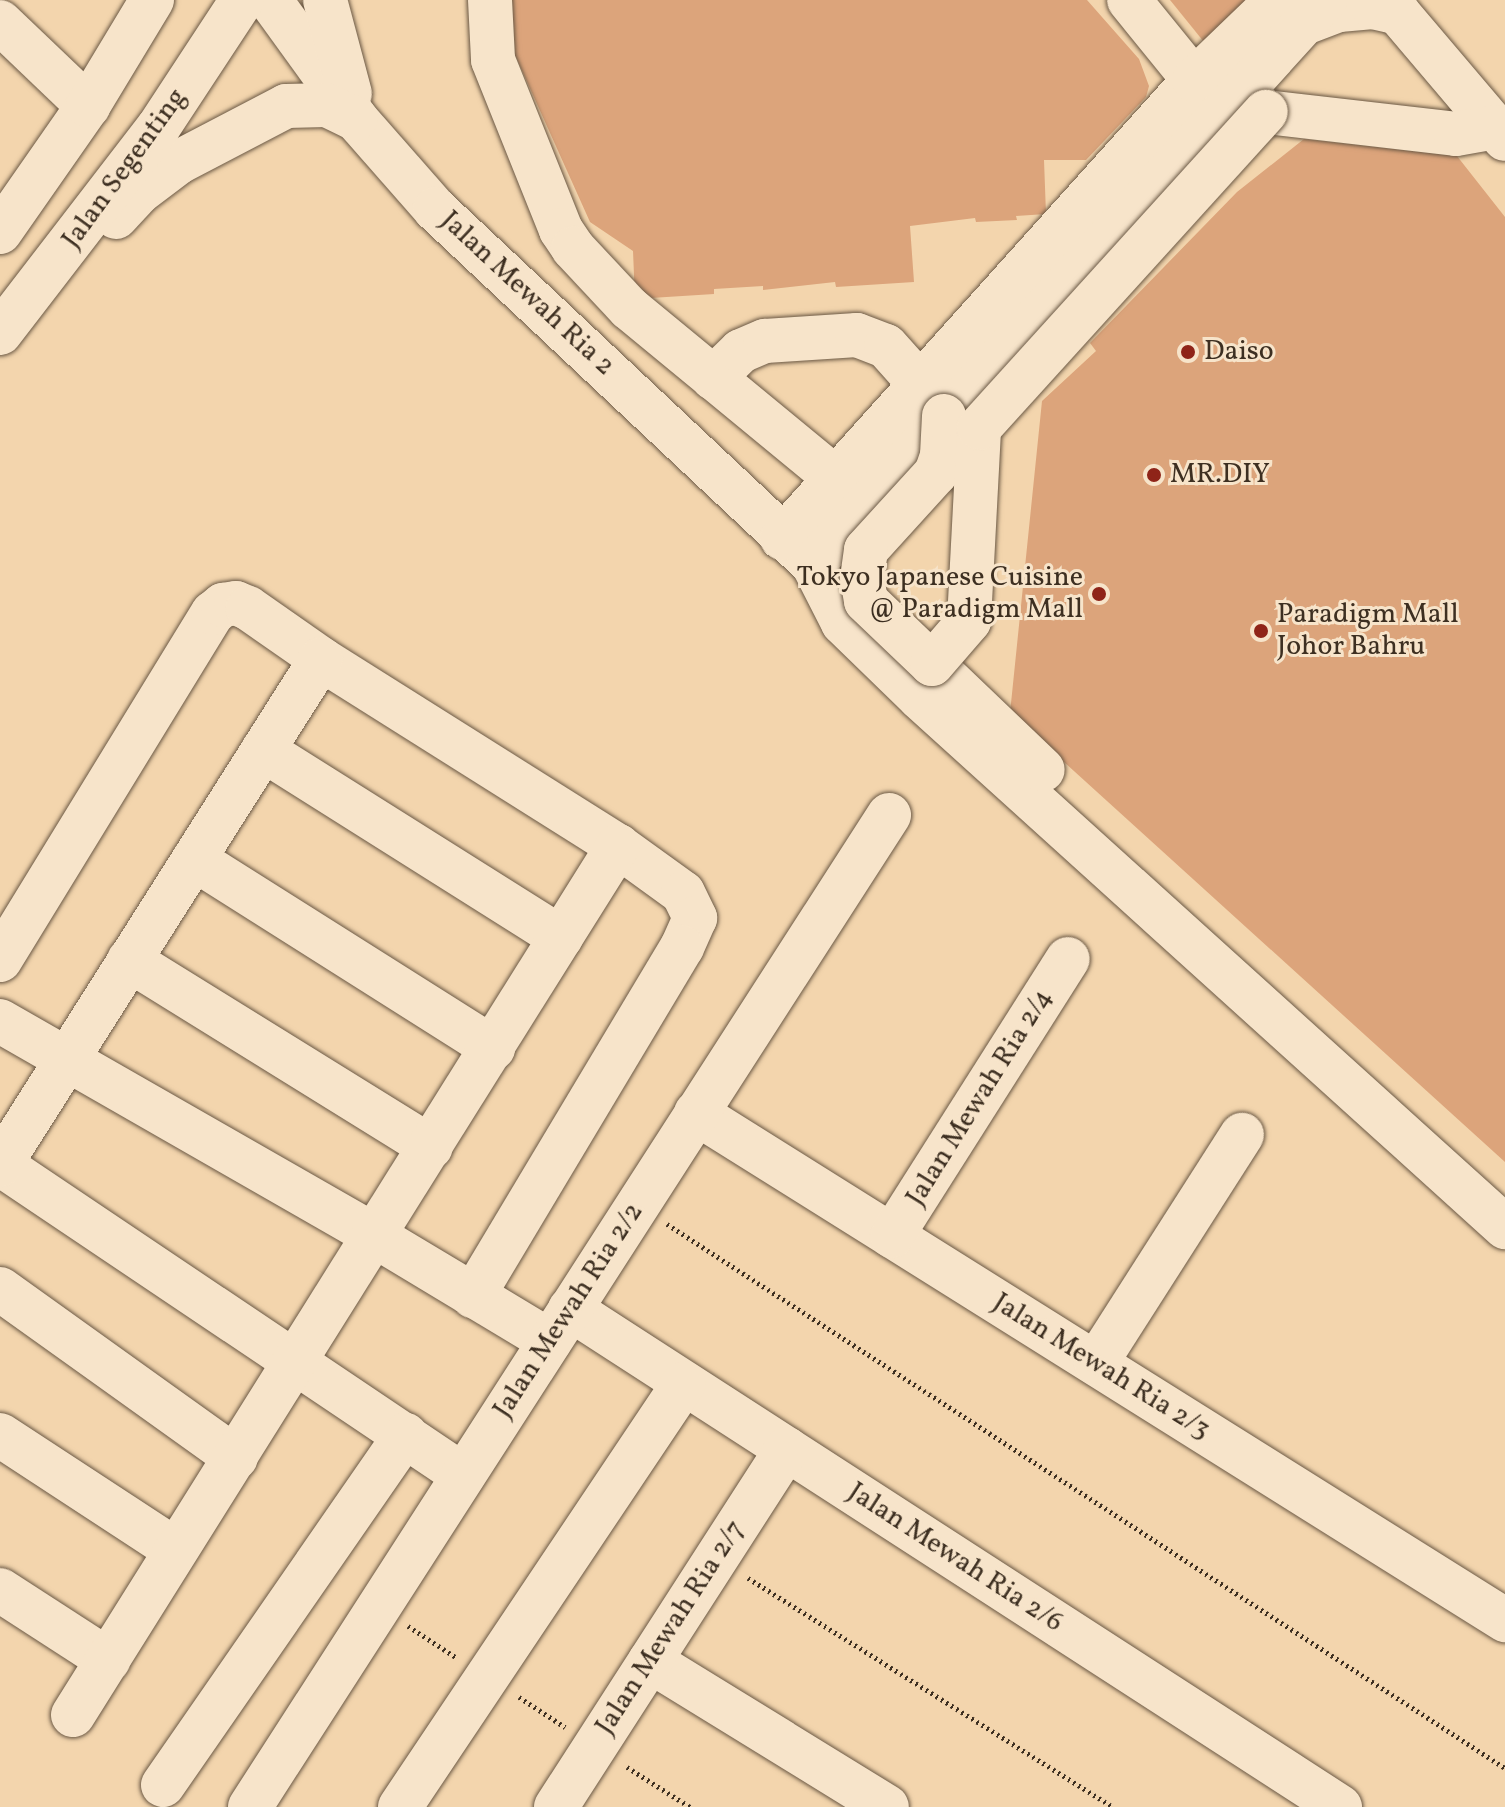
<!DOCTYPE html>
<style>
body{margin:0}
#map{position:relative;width:1505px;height:1807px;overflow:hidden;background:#f3d5ad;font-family:Vollkorn,serif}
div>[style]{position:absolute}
.building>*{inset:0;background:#dca47b}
.path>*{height:5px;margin-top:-2.5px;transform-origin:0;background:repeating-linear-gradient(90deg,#3d2f21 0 2px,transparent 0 6px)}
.roads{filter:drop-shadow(0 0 2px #6a5844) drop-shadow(0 0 2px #6a5844)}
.minor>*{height:44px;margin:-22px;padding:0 22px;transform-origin:22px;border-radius:22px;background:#f7e4ca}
.bridges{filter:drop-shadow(0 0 2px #6a5844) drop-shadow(0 0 2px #6a5844)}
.minor-bridge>*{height:44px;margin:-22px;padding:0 22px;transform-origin:22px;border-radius:22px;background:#f7e4ca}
.dots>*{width:22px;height:22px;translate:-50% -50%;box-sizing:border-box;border:4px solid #f7e4ca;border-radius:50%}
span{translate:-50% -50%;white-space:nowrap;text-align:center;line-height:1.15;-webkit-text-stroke:6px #f7e4ca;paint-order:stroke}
.street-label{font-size:28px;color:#3d2f21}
.poi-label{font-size:28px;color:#3d2f21}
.left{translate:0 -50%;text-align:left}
.right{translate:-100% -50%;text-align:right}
</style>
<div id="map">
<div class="building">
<i style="clip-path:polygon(512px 0,1087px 0,1139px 59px,1149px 86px,1146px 97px,1086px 160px,1044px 160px,1046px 214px,1016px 216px,1017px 220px,976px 222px,975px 218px,910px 226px,914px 282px,836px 287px,835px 282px,763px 290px,763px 286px,714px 289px,714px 294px,635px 299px,633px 251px,590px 222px,515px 55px)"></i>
<i style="clip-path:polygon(1170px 0,1257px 0,1204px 42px)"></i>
<i style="clip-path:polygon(1304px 139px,1457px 156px,1505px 217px,1505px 1162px,1010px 713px,1042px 401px,1096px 351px,1090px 343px,1237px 192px)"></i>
</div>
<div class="path">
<i style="left:667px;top:1224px;width:999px;rotate:32.99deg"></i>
<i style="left:748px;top:1578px;width:431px;rotate:32.1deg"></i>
<i style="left:408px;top:1626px;width:59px;rotate:33.1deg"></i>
<i style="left:519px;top:1697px;width:55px;rotate:33.1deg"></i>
<i style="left:627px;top:1767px;width:75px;rotate:32.4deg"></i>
</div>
<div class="roads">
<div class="minor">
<i style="left:270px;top:0;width:147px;rotate:54.1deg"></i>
<i style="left:356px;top:119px;width:120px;rotate:48.7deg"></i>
<i style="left:435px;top:209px;width:519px;rotate:43.2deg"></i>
<i style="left:813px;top:564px;width:66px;rotate:63deg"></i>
<i style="left:843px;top:623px;width:107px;rotate:44.2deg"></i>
<i style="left:920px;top:698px;width:789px;rotate:42.12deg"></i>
<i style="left:325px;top:0;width:97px;rotate:75.1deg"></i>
<i style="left:490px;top:0;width:60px;rotate:87.1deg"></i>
<i style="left:493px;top:60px;width:183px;rotate:68.2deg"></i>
<i style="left:561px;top:230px;width:22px;rotate:56deg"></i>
<i style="left:573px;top:248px;width:82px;rotate:47deg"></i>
<i style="left:629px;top:308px;width:267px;rotate:39.5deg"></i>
<i style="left:1129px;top:0;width:103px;rotate:50.9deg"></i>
<i style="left:0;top:22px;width:122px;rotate:43.7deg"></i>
<i style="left:1302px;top:24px;width:40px;rotate:-21deg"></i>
<i style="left:1339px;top:10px;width:34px;rotate:-5deg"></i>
<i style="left:1373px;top:7px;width:26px;rotate:13deg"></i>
<i style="left:1398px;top:13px;width:165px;rotate:49.7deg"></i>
<i style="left:1242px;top:93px;width:31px;rotate:38deg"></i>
<i style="left:1266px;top:112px;width:191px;rotate:6.6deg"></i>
<i style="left:1456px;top:134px;width:40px;rotate:-10deg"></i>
<i style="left:116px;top:217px;width:33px;rotate:-47deg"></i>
<i style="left:138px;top:193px;width:51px;rotate:-37.1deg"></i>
<i style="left:179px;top:162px;width:121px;rotate:-27.6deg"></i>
<i style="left:286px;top:106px;width:41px;rotate:-1.4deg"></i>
<i style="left:327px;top:105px;width:32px;rotate:26deg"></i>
<i style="left:0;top:232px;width:154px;rotate:-55.1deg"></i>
<i style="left:88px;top:106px;width:124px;rotate:-58.9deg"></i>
<i style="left:0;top:333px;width:259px;rotate:-52.4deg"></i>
<i style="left:158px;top:128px;width:153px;rotate:-56.7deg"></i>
<i style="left:713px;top:378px;width:39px;rotate:-44deg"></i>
<i style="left:741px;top:351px;width:26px;rotate:-23deg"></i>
<i style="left:765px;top:341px;width:92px;rotate:-3.7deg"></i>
<i style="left:857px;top:335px;width:31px;rotate:21deg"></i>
<i style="left:886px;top:346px;width:51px;rotate:48.2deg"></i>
<i style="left:782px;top:538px;width:616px;rotate:-48.03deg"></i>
<i style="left:1194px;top:80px;width:115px;rotate:-43.9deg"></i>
<i style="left:813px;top:564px;width:762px;rotate:-47.77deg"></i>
<i style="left:932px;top:664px;width:153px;rotate:43.7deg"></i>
<i style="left:263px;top:750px;width:352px;rotate:32.2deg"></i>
<i style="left:194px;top:859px;width:354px;rotate:32.3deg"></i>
<i style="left:0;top:960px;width:407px;rotate:-58.5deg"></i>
<i style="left:213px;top:613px;width:13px;rotate:-39deg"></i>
<i style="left:223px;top:605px;width:13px;rotate:-9deg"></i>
<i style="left:236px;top:603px;width:13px;rotate:23deg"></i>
<i style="left:248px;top:608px;width:89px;rotate:34.9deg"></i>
<i style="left:321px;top:659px;width:351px;rotate:32.2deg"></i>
<i style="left:618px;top:846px;width:80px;rotate:35.9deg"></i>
<i style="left:683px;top:893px;width:28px;rotate:64deg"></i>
<i style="left:695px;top:918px;width:32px;rotate:114deg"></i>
<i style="left:682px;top:947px;width:407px;rotate:120.9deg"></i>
<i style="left:129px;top:960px;width:355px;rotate:31.8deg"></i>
<i style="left:0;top:1021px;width:432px;rotate:29.8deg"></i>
<i style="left:375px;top:1236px;width:204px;rotate:31deg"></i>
<i style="left:696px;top:1113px;width:955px;rotate:32.08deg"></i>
<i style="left:0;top:1164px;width:558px;rotate:33.89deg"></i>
<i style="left:0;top:1165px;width:599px;rotate:-57.61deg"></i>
<i style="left:892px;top:1236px;width:328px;rotate:-57.6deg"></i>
<i style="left:0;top:1289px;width:290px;rotate:35.6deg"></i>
<i style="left:570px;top:1309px;width:917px;rotate:32.89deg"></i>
<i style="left:1096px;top:1363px;width:271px;rotate:-57.4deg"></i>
<i style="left:0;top:1435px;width:210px;rotate:33.2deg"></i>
<i style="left:0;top:1590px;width:129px;rotate:32.9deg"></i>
<i style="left:650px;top:1661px;width:278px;rotate:31.6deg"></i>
<i style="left:73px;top:1715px;width:1026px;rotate:-57.91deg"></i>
<i style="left:163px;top:1785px;width:426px;rotate:-55.3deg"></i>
<i style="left:250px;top:1807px;width:1180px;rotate:-57.21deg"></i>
<i style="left:400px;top:1807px;width:510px;rotate:-56.19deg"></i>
<i style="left:556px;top:1807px;width:426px;rotate:-57.2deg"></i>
</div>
</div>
<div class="bridges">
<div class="minor-bridge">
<i style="left:944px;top:416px;width:40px;rotate:92.9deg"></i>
<i style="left:942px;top:456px;width:18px;rotate:109deg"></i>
<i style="left:936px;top:473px;width:104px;rotate:132.3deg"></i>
<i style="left:866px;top:550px;width:28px;rotate:98deg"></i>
<i style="left:862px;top:578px;width:23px;rotate:80deg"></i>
<i style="left:866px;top:601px;width:91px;rotate:43.7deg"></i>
<i style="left:932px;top:664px;width:57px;rotate:-49.3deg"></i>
<i style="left:969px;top:621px;width:193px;rotate:-87deg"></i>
<i style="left:979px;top:428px;width:427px;rotate:-47.8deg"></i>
</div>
</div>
<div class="dots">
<i style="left:1188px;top:352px;background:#8f2418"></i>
<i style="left:1154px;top:475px;background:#8f2418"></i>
<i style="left:1099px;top:594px;background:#8f2418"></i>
<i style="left:1261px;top:631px;background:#8f2418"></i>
</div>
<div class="street-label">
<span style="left:125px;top:169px;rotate:-54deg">Jalan Segenting</span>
<span style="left:527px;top:294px;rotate:43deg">Jalan Mewah Ria 2</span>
<span style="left:980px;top:1098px;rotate:-58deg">Jalan Mewah Ria 2/4</span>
<span style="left:569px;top:1311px;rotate:-57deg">Jalan Mewah Ria 2/2</span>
<span style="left:1101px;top:1367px;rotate:32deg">Jalan Mewah Ria 2/3</span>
<span style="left:955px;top:1558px;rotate:33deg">Jalan Mewah Ria 2/6</span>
<span style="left:671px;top:1628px;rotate:-57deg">Jalan Mewah Ria 2/7</span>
</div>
<div class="poi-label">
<span class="left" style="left:1204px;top:352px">Daiso</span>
<span class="left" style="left:1170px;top:475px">MR.DIY</span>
<span class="right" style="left:1083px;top:594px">Tokyo Japanese Cuisine<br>@ Paradigm Mall</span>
<span class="left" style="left:1277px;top:631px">Paradigm Mall<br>Johor Bahru</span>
</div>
</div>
